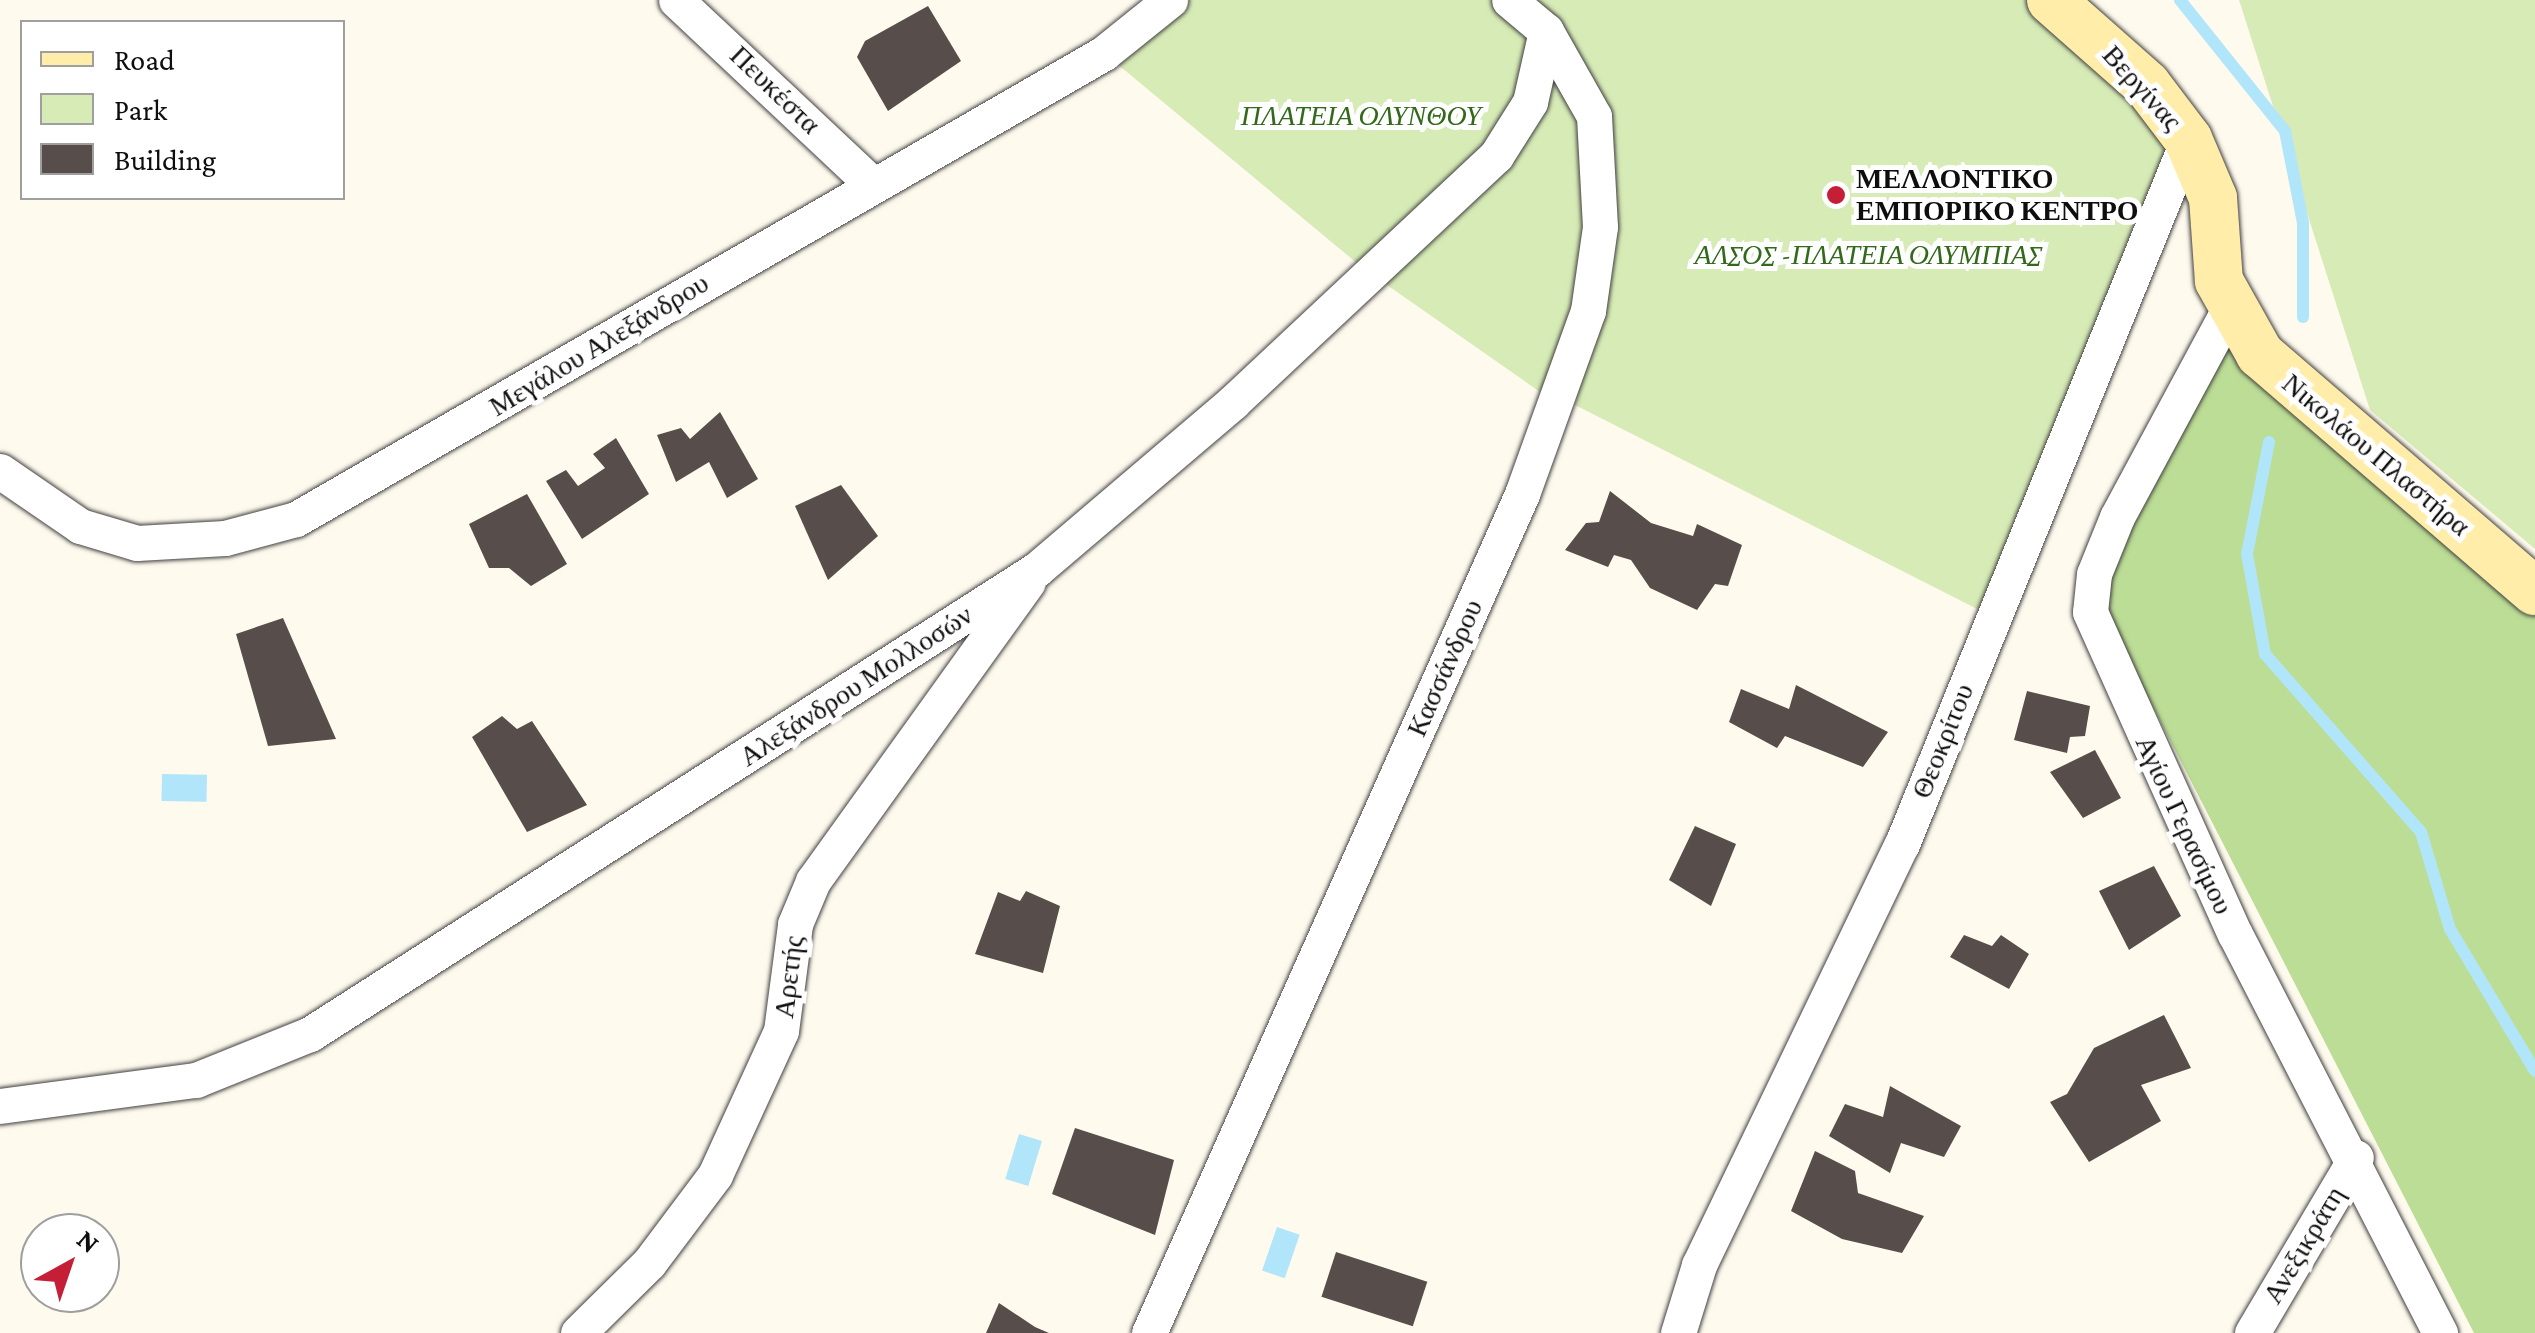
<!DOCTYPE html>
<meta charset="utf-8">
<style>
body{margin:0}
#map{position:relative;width:2535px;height:1333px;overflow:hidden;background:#fffaee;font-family:"Crimson Pro",serif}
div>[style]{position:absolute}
.green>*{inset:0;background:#d7ebb6}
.forest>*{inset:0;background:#bcdd95}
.water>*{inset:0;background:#b1e5f9;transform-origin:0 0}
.stream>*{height:12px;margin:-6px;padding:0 6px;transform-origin:6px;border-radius:6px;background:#b1e5f9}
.building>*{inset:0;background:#574d4a;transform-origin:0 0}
.roads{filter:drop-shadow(0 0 2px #414141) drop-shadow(0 0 2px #414141)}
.street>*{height:35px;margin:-17.5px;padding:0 17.5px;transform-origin:17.5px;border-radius:17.5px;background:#fff}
.secondary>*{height:48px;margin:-24px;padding:0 24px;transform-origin:24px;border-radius:24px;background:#ffeda9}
.dots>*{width:28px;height:28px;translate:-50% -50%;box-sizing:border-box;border:5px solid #fff;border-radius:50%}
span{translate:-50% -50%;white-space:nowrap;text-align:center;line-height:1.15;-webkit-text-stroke:10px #fff;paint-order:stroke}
.street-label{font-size:28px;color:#0e0e0e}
.park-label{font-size:28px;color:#33691b;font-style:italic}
.poi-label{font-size:28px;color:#0e0e0e;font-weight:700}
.left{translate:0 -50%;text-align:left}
.legend{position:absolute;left:20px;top:20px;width:325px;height:180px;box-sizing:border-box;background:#fff;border:2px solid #9f9f9f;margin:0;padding:12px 18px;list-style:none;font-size:30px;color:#0e0e0e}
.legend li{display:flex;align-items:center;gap:20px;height:50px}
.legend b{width:50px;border:2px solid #9f9f9f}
.north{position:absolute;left:20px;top:1213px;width:100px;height:100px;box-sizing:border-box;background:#fff;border:2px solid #9f9f9f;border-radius:50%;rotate:40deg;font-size:28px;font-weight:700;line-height:40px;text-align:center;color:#0e0e0e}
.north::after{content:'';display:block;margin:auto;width:35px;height:45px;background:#c41f37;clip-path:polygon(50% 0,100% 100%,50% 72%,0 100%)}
</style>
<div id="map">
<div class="green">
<i style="clip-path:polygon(1165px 0,2048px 0,2188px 139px,1995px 618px,1575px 405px,1614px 232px,1556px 403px,1364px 269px,1104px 53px)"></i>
<i style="clip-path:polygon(2239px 0,2535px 0,2535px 549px,2370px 410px)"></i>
</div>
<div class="forest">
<i style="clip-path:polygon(2228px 349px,2535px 609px,2535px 1333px,2474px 1333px,2114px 631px,2104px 593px,2143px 487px)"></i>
</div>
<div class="water">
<i style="left:162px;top:774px;width:45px;height:27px;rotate:1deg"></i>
<i style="left:1019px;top:1134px;width:24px;height:47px;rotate:17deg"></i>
<i style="left:1277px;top:1227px;width:24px;height:46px;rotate:19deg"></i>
</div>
<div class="stream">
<i style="left:2180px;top:0;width:168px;rotate:51.3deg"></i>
<i style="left:2285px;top:131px;width:94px;rotate:78.9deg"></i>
<i style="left:2303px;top:223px;width:94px;rotate:90deg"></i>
<i style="left:2269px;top:442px;width:114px;rotate:101.1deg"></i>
<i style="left:2247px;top:554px;width:102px;rotate:79.8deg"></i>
<i style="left:2265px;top:654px;width:237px;rotate:48.8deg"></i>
<i style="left:2421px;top:832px;width:101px;rotate:73.4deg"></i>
<i style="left:2450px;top:929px;width:165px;rotate:59.1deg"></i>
</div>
<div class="building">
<i style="clip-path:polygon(928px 6px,961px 61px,888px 111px,857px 57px,865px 41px)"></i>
<i style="clip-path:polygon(720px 412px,758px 479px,727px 498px,709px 462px,676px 482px,657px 435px,681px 428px,690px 439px)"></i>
<i style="clip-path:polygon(616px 438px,649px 494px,582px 539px,546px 481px,566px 470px,578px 486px,605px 468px,593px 454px)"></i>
<i style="clip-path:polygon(841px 485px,878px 536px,828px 580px,795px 506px)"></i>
<i style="clip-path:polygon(1610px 491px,1651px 523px,1693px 536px,1697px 524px,1742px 545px,1728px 586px,1715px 584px,1697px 610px,1650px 588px,1631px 560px,1614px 555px,1608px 567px,1565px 550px,1586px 523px,1599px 522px)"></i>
<i style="clip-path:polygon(527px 494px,567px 564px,531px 586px,509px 568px,489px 568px,469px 524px)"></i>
<i style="clip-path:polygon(283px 618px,336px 739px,268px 746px,236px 634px)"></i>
<i style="clip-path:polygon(1796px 685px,1888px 732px,1863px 767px,1785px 736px,1777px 748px,1729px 722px,1741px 689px,1789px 709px)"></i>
<i style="clip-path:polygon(2027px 691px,2090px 706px,2085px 736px,2070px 737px,2067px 753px,2014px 740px)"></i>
<i style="clip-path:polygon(502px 716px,517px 729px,532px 721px,587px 805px,527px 832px,472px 737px)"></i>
<i style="clip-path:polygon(2095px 750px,2121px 798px,2083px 818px,2050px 772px)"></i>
<i style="clip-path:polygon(1695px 826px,1736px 844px,1711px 906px,1669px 880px)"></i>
<i style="clip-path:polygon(2154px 866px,2181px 916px,2129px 950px,2099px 891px)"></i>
<i style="clip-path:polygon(1026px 891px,1060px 906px,1043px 973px,975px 954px,998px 892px,1020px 901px)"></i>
<i style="clip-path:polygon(1964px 935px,1992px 946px,2001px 935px,2029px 954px,2009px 989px,1950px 957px)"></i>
<i style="clip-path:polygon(2164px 1015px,2191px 1068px,2141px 1085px,2161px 1121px,2089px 1162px,2050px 1102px,2067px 1094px,2094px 1048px)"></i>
<i style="clip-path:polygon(1890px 1086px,1961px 1126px,1944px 1157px,1901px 1143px,1890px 1173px,1829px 1136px,1845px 1104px,1883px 1117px)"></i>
<i style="clip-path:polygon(1075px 1128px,1174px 1160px,1155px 1235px,1052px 1194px)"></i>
<i style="clip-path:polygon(1815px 1151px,1855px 1171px,1858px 1193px,1924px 1216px,1902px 1253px,1842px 1239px,1791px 1211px)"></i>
<i style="left:1336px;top:1252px;width:96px;height:47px;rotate:18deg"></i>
<i style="clip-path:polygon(999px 1303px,1035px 1327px,1049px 1333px,986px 1333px)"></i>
</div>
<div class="roads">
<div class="street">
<i style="left:676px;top:0;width:269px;rotate:43.2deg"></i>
<i style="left:2229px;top:309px;width:236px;rotate:118.3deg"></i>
<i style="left:2117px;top:517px;width:61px;rotate:112deg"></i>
<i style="left:2094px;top:574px;width:38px;rotate:96deg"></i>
<i style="left:2090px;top:612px;width:353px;rotate:65.8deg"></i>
<i style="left:2235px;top:934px;width:449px;rotate:62.8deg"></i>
<i style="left:0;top:471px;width:97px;rotate:34.5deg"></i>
<i style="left:80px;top:526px;width:59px;rotate:16.6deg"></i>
<i style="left:137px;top:543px;width:88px;rotate:-3.3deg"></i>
<i style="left:225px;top:538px;width:73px;rotate:-15deg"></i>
<i style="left:296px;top:519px;width:933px;rotate:-29.97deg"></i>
<i style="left:1104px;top:53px;width:85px;rotate:-38.8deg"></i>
<i style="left:0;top:1106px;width:198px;rotate:-7.6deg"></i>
<i style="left:196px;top:1080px;width:123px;rotate:-22deg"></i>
<i style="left:310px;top:1034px;width:863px;rotate:-32.6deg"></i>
<i style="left:1037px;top:569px;width:257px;rotate:-40.4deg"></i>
<i style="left:1233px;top:402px;width:360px;rotate:-43.1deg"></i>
<i style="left:1496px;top:156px;width:64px;rotate:-57.8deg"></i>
<i style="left:1530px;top:102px;width:73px;rotate:-77.3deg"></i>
<i style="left:578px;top:1333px;width:100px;rotate:-44.6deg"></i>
<i style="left:649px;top:1263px;width:110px;rotate:-53.1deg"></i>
<i style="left:715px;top:1175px;width:158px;rotate:-65.4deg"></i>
<i style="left:781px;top:1031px;width:108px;rotate:-82.5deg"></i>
<i style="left:795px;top:924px;width:47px;rotate:-67.3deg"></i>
<i style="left:813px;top:881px;width:368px;rotate:-54.3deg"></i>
<i style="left:1149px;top:1333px;width:918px;rotate:-66.03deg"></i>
<i style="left:1522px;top:494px;width:195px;rotate:-70.2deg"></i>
<i style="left:1588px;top:311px;width:85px;rotate:-81.9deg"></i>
<i style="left:1600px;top:227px;width:111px;rotate:-93.1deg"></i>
<i style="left:1594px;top:116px;width:98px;rotate:-119.5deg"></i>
<i style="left:1546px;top:31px;width:48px;rotate:-140deg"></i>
<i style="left:1678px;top:1333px;width:71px;rotate:-72.8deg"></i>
<i style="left:1699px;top:1265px;width:467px;rotate:-64.3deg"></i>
<i style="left:1902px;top:844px;width:761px;rotate:-67.92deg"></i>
<i style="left:2252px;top:1333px;width:204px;rotate:-59.4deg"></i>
</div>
<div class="secondary">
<i style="left:2051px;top:0;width:128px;rotate:41.5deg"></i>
<i style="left:2147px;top:85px;width:68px;rotate:52.8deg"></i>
<i style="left:2188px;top:139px;width:64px;rotate:67deg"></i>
<i style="left:2213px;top:198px;width:83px;rotate:85.9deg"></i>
<i style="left:2219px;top:281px;width:84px;rotate:60.7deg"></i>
<i style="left:2260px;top:354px;width:363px;rotate:40.8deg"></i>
</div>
</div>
<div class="dots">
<i style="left:1836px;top:195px;background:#c41f37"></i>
</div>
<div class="street-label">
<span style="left:2142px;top:88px;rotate:48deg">Βεργίνας</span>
<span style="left:775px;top:90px;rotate:44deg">Πευκέστα</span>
<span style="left:599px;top:345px;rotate:-31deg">Μεγάλου Αλεξάνδρου</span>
<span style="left:2376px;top:455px;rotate:40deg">Νικολάου Πλαστήρα</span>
<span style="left:1445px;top:668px;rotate:-66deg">Κασσάνδρου</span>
<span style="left:856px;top:686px;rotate:-33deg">Αλεξάνδρου Μολλοσών</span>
<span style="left:1943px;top:741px;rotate:-68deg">Θεοκρίτου</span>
<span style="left:2184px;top:825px;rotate:65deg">Αγίου Γερασίμου</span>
<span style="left:789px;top:977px;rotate:-83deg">Αρετής</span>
<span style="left:2304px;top:1245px;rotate:-59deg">Ανεξικράτη</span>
</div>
<div class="park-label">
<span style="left:1361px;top:116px">ΠΛΑΤΕΙΑ ΟΛΥΝΘΟΥ</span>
<span style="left:1868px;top:255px">ΑΛΣΟΣ -ΠΛΑΤΕΙΑ ΟΛΥΜΠΙΑΣ</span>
</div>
<div class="poi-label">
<span class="left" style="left:1856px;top:195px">ΜΕΛΛΟΝΤΙΚΟ<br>ΕΜΠΟΡΙΚΟ ΚΕΝΤΡΟ</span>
</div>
<ul class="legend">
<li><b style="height:12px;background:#ffeda9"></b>Road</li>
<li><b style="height:28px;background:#d7ebb6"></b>Park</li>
<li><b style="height:28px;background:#574d4a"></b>Building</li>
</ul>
<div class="north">N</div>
</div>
